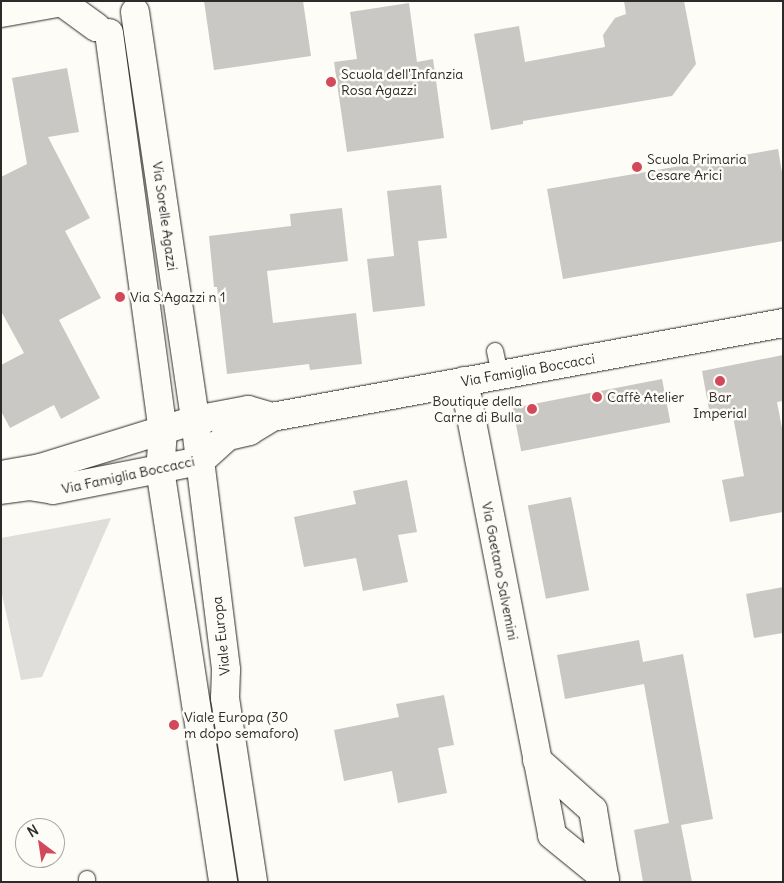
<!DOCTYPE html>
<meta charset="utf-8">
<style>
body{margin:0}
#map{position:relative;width:784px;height:883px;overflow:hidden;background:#fdfcf7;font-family:Delius,sans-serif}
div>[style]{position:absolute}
.green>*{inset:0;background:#dfdeda}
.building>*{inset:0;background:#c9c8c4;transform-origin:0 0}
.roads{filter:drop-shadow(0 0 1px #2b2b2b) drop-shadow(0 0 1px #2b2b2b)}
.lane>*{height:16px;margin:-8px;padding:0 8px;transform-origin:8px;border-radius:8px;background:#fdfcf7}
.street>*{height:28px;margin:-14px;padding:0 14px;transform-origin:14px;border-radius:14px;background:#fdfcf7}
.secondary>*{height:28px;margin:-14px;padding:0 14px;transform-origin:14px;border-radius:14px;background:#fdfcf7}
.dots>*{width:14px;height:14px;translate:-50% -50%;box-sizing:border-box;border:2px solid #fdfcf7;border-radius:50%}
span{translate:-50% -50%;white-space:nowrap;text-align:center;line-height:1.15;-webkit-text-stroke:5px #fdfcf7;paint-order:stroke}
.poi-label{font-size:14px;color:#2b2b2b}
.left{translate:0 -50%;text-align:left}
.right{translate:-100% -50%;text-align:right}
.street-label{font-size:14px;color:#2b2b2b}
.frame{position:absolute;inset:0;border:2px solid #2b2b2b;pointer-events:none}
.north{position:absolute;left:15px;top:818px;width:50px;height:50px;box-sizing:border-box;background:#fdfcf7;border:1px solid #a9a8a5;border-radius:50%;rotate:329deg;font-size:14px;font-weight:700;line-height:20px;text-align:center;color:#2b2b2b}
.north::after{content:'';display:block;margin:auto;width:18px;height:22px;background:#d1495b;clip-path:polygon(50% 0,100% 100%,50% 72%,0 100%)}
</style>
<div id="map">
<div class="green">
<i style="clip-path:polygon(111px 518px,42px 677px,21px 680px,1px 590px,1px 538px)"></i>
</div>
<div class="building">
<i style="clip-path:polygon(204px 1px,303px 1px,311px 56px,214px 70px)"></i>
<i style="clip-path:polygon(624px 1px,684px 1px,696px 64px,672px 96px,523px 121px,523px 124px,491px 130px,474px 34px,519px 26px,525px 62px,605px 47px,603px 35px,615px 18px,626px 14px)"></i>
<i style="clip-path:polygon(409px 3px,417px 62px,433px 59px,444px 138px,347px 152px,334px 62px,357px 59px,350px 12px)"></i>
<i style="clip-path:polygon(67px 68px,79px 132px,48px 137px,90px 218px,65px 231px,101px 298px,59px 320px,100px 398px,61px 419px,54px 405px,10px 428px,1px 411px,1px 365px,24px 353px,1px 311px,1px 177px,27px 164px,12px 78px)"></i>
<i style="clip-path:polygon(778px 149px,783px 178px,783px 241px,563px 279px,547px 189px)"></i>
<i style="clip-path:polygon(441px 185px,447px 238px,418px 241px,425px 306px,373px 312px,367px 259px,394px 256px,387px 191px)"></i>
<i style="clip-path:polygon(342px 208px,348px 261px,267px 271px,273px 323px,356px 313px,362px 364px,310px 370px,309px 364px,227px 374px,217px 287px,214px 287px,209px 236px,291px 226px,290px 214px)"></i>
<i style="clip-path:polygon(783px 355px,783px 401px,777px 402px,783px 433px,783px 512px,730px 522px,722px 480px,744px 476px,732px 411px,710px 415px,702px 371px)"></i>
<i style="left:662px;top:379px;width:44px;height:152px;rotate:79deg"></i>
<i style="clip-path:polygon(407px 480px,417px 532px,398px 535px,408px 582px,363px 591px,356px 558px,304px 567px,294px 517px,356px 504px,353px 491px)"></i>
<i style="left:571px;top:497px;width:95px;height:44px;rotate:79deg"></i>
<i style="clip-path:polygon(783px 587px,783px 633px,754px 638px,746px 594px)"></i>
<i style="clip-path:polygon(639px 640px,643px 662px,683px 654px,713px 819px,681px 825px,692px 882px,643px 882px,634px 830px,669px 823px,644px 684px,565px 699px,557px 655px)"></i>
<i style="clip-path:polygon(444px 695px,454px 745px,438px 748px,447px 793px,398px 803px,392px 771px,344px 781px,334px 730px,399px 717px,396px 704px)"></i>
</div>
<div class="roads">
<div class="lane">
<i style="left:495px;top:351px;width:25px;rotate:78deg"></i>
<i style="left:87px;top:879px;width:3px;rotate:90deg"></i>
</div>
<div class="street">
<i style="left:464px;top:381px;width:462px;rotate:79deg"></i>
<i style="left:552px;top:835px;width:68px;rotate:39.1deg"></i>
<i style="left:1px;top:475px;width:40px;rotate:-10deg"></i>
<i style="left:40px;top:468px;width:162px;rotate:-17.2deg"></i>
<i style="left:195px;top:420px;width:54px;rotate:-10.7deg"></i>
<i style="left:248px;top:410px;width:25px;rotate:16deg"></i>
<i style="left:1px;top:490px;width:28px;rotate:-8deg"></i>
<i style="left:29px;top:486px;width:24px;rotate:9deg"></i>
<i style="left:53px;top:490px;width:150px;rotate:-11.2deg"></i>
<i style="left:200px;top:461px;width:38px;rotate:-42deg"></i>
<i style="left:228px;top:436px;width:22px;rotate:-13deg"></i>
<i style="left:249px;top:431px;width:27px;rotate:-31deg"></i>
<i style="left:272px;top:417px;width:520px;rotate:-10.42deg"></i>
<i style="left:537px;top:760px;width:75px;rotate:41.8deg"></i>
<i style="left:593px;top:810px;width:73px;rotate:80.5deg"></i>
</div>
<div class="secondary">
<i style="left:63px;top:3px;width:41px;rotate:36deg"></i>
<i style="left:135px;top:12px;width:412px;rotate:81.6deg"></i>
<i style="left:195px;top:420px;width:252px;rotate:82.9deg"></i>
<i style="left:226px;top:670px;width:28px;rotate:92deg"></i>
<i style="left:225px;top:698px;width:186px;rotate:81.3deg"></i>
<i style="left:1px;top:13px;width:68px;rotate:-10.2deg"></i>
<i style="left:109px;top:33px;width:401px;rotate:82.3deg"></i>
<i style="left:163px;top:430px;width:39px;rotate:94deg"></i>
<i style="left:160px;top:469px;width:418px;rotate:81.3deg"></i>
</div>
</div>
<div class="dots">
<i style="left:331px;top:82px;background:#d1495b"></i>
<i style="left:637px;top:167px;background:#d1495b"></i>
<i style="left:120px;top:297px;background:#d1495b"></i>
<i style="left:720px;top:381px;background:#d1495b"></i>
<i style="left:597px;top:397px;background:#d1495b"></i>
<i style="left:532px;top:409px;background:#d1495b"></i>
<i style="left:174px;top:725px;background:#d1495b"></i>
</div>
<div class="poi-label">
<span class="left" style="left:341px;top:82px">Scuola dell'Infanzia<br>Rosa Agazzi</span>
<span class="left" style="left:647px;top:167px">Scuola Primaria<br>Cesare Arici</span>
<span class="left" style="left:130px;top:297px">Via S.Agazzi n 1</span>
<span class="left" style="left:607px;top:397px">Caffè Atelier</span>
<span style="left:720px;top:405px">Bar<br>Imperial</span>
<span class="right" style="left:522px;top:409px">Boutique della<br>Carne di Bulla</span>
<span class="left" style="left:184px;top:725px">Viale Europa (30<br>m dopo semaforo)</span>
</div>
<div class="street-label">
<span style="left:165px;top:216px;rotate:82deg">Via Sorelle Agazzi</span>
<span style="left:528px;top:370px;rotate:-10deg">Via Famiglia Boccacci</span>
<span style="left:128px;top:475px;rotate:-12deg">Via Famiglia Boccacci</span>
<span style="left:500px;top:571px;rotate:79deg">Via Gaetano Salvemini</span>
<span style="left:221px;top:636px;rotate:-96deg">Viale Europa</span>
</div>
<div class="frame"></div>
<div class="north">N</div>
</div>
